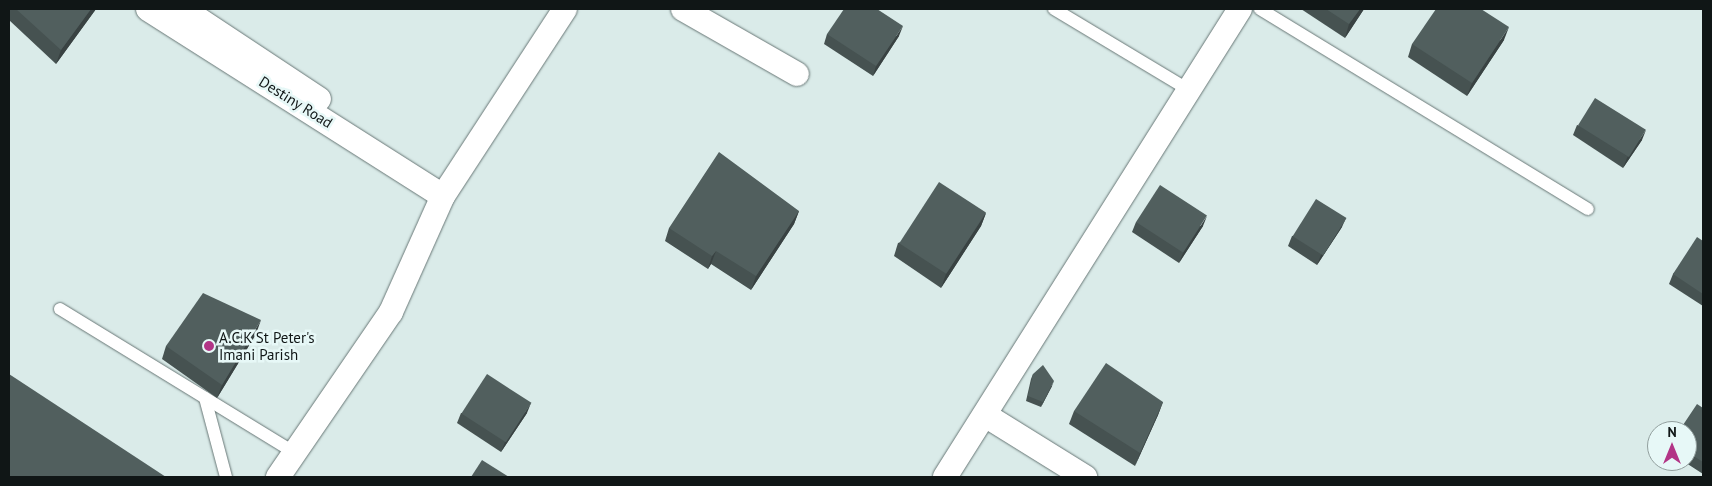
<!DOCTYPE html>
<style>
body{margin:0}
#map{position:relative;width:1712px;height:486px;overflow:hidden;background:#daebe9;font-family:"PT Sans",sans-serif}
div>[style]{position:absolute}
.roads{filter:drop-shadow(0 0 1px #687776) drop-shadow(0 0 1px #687776)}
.lane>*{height:12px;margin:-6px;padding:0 6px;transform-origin:6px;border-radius:6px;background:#fff}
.street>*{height:24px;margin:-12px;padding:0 12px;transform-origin:12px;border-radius:12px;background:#fff}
.wall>*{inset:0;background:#465251}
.shaded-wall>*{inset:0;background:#394242}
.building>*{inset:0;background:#515f5e;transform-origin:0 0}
.dots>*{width:14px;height:14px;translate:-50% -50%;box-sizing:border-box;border:2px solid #e7f8f7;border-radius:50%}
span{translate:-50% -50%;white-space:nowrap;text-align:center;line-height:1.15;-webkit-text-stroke:5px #e7f8f7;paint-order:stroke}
.street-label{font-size:15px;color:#101616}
.poi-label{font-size:15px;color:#101616}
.left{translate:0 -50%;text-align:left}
.frame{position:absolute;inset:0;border:10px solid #101616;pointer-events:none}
.north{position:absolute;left:1647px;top:421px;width:50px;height:50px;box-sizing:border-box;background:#e7f8f7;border:1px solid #919e9d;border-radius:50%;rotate:0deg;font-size:14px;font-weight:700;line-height:20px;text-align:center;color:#101616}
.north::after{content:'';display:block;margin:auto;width:18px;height:22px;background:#b23586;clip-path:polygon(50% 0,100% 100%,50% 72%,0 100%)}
</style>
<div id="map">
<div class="roads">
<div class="lane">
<i style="left:1054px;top:9px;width:157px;rotate:31deg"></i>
<i style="left:1260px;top:9px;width:384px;rotate:31.4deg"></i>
<i style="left:60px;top:309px;width:276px;rotate:31.5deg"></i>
<i style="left:205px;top:398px;width:82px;rotate:75.1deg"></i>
</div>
<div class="street">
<i style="left:148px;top:9px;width:349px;rotate:32.4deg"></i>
<i style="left:183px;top:9px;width:163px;rotate:33.5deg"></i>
<i style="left:683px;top:9px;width:131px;rotate:29.7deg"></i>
<i style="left:985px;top:415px;width:118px;rotate:31.8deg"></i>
<i style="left:278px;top:477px;width:200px;rotate:-55.6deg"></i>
<i style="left:391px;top:312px;width:127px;rotate:-65.9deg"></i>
<i style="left:443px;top:196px;width:223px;rotate:-56.9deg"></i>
<i style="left:945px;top:477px;width:553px;rotate:-57.78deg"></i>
</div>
</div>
<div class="wall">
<i style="clip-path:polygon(9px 9px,96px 9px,56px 64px,9px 20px)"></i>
<i style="clip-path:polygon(1301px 9px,1364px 9px,1345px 38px)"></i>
<i style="clip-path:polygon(827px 34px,899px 36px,873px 76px,824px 44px)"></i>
<i style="clip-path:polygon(1504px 40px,1467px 96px,1408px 57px,1412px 44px)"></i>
<i style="clip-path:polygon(1577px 125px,1642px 140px,1623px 168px,1573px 135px)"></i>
<i style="clip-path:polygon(799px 211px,794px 224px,751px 290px,711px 264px,708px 269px,665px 241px,669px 228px)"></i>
<i style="clip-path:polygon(986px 213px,981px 226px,941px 288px,894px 256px,898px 243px)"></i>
<i style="clip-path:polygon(1136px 222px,1203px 226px,1179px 263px,1132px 232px)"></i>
<i style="clip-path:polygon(1342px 227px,1317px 265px,1288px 246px,1292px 236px)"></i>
<i style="clip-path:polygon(1703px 241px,1703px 306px,1669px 284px,1673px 274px)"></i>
<i style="clip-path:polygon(256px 334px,217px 398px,162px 359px,166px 346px)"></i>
<i style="clip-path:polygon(1033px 374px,1052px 386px,1041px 407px,1026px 401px,1031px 379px)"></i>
<i style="clip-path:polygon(1163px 402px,1158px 415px,1135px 466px,1069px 424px,1074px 411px)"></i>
<i style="clip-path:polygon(1703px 408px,1703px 474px,1683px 461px,1687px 461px,1687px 431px)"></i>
<i style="clip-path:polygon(461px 413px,527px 413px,501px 452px,457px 423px)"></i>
</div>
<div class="shaded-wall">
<i style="clip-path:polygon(91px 9px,96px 9px,56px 64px,61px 50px)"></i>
<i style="clip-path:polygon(1360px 9px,1364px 9px,1345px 38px,1349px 24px)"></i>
<i style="clip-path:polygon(903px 26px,899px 36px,873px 76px,876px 66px)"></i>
<i style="clip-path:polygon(1509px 27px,1504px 40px,1467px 96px,1472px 83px)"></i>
<i style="clip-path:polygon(1646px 130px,1642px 140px,1623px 168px,1627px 158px)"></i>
<i style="clip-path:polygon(799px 211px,794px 224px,751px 290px,756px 276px)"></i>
<i style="clip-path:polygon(986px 213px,981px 226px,941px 288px,946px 274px)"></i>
<i style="clip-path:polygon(1207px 216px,1203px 226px,1179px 263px,1183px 253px)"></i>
<i style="clip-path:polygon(1346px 218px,1342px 227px,1317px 265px,1321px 255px)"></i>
<i style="clip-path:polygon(716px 251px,711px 264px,708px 269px,712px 256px)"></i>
<i style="clip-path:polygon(261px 320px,256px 334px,217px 398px,222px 385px)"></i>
<i style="clip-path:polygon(1054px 381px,1052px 386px,1041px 407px,1043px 402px)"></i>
<i style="clip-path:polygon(1163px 402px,1158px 415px,1135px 466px,1140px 453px)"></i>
<i style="clip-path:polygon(531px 403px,527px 413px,501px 452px,505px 442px)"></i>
</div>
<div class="building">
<i style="clip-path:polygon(16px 9px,91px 9px,61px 50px)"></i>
<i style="clip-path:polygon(844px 9px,877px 9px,903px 26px,876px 66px,827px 34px)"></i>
<i style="clip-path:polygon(1326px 9px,1360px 9px,1349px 24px)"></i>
<i style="clip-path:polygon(1436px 9px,1481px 9px,1509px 27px,1472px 83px,1412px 44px)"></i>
<i style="left:1595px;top:98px;width:60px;height:32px;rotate:32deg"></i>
<i style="clip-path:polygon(719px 152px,799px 211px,756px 276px,716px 251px,712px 256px,669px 228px)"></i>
<i style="left:939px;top:182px;width:56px;height:73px;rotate:33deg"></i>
<i style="left:1160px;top:185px;width:56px;height:44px;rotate:33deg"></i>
<i style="left:1316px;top:199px;width:36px;height:44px;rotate:32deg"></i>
<i style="clip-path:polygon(1697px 237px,1703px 241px,1703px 294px,1673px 274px)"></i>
<i style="clip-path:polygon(203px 293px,261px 320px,222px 385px,166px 346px)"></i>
<i style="clip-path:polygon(1106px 363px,1163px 402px,1140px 453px,1074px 411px)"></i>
<i style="clip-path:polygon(1043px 365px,1054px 381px,1043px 402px,1028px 396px,1033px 374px)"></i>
<i style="clip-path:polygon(9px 374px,166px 477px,9px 477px)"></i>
<i style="left:487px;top:374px;width:53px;height:47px;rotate:33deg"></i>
<i style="clip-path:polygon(1697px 404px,1703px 408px,1703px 462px,1687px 452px,1687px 431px,1679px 431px)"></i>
<i style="clip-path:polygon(482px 460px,509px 477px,471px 477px)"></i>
</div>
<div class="dots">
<i style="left:209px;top:346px;background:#b23586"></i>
</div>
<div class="street-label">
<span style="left:296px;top:102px;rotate:32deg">Destiny Road</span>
</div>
<div class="poi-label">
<span class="left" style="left:219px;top:346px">A.C.K St Peter's<br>Imani Parish</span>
</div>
<div class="frame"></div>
<div class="north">N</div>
</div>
